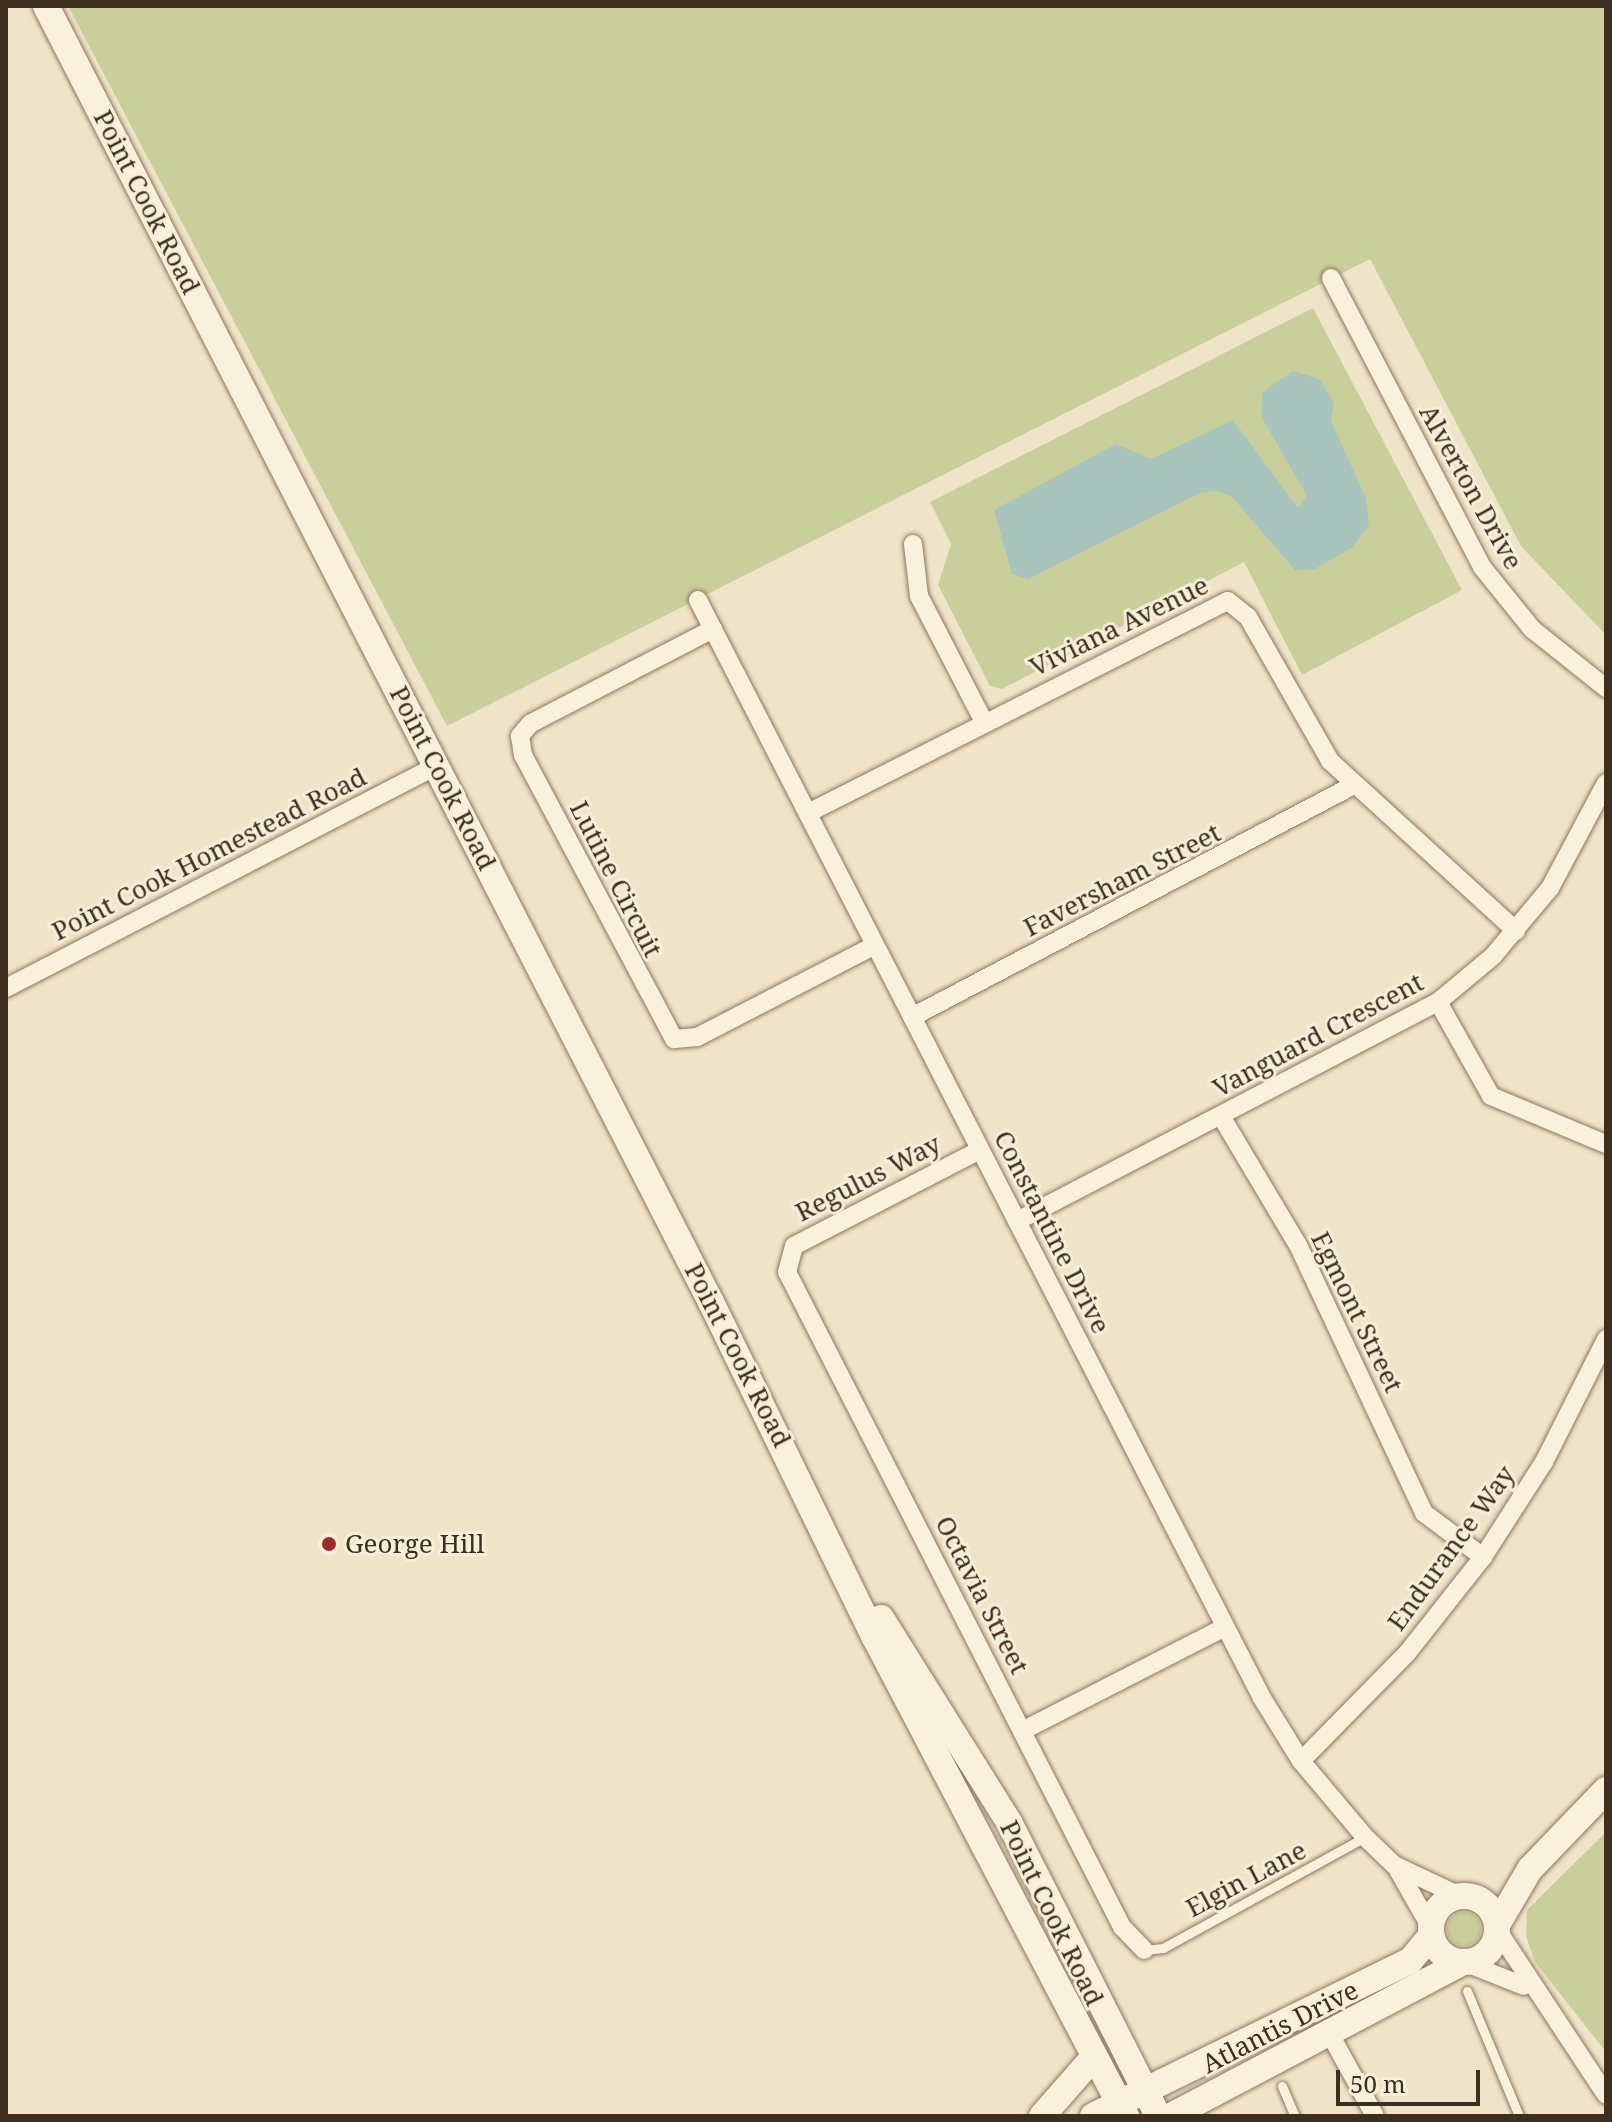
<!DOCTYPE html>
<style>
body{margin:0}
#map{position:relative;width:1612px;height:2122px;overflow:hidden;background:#f0e4c8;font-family:"Noto Serif",serif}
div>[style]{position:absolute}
.green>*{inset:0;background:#c9cf9b}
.round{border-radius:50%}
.water>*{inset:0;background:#a9c4bc}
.roads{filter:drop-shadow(0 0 2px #8d765c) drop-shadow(0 0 2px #8d765c)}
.lane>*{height:9px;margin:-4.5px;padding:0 4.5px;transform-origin:4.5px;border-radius:4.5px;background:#faf1dc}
.street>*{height:18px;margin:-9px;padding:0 9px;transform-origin:9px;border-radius:9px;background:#faf1dc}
.secondary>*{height:26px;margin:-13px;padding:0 13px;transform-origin:13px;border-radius:13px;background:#faf1dc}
.secondary>.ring{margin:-13px;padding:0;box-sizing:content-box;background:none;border:26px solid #faf1dc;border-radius:50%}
.dots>*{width:22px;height:22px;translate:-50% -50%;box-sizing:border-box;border:4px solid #f7eed8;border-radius:50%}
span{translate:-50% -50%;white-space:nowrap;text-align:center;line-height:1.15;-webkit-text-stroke:6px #f7eed8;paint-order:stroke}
.street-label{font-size:26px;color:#3d2e20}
.poi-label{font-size:26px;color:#3d2e20}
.left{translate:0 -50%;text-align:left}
.frame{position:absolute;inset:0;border:8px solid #3d2e20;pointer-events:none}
.scale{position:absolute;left:1336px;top:2070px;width:144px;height:36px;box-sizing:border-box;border:4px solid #3d2e20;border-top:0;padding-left:10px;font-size:24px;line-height:28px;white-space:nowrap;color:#3d2e20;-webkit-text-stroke:6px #f7eed8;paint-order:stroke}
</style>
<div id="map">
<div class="green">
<i style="clip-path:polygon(68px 6px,1606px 6px,1606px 635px,1521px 546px,1370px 259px,447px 726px)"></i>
<i style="clip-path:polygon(1313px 308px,1462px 590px,1302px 675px,1244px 562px,1002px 689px,990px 686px,938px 585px,951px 544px,930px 502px)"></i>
<i style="clip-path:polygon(1606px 1832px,1606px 2052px,1535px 1962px,1526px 1936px,1527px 1910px)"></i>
<i class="round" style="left:1447px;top:1912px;width:34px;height:34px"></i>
</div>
<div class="water">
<i style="clip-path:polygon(1293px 371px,1319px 379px,1334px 403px,1331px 421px,1366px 498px,1369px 524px,1353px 547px,1315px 569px,1295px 570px,1231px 496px,1216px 491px,1200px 493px,1028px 579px,1012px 574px,994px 510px,1116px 444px,1151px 459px,1233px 420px,1298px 508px,1307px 496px,1261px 416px,1262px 392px)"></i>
</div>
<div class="roads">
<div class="lane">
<i style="left:1144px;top:1950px;width:19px;rotate:-6deg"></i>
<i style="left:1163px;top:1948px;width:230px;rotate:-28.8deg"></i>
<i style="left:1467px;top:1991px;width:135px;rotate:67.4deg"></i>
<i style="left:1282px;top:2086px;width:33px;rotate:67deg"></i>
</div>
<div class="street">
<i style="left:1331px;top:278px;width:326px;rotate:62.4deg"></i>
<i style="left:1482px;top:567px;width:80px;rotate:51.1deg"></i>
<i style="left:1532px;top:629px;width:95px;rotate:38.6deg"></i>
<i style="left:913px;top:544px;width:52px;rotate:83.4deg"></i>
<i style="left:919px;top:596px;width:142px;rotate:62.7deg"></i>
<i style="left:698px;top:600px;width:1234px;rotate:62.81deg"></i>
<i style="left:1262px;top:1698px;width:74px;rotate:58.2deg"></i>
<i style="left:1301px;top:1761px;width:99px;rotate:49.9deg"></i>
<i style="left:1365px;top:1837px;width:40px;rotate:44deg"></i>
<i style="left:1394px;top:1865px;width:73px;rotate:25.2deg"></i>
<i style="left:713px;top:629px;width:206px;rotate:152.6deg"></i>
<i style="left:530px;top:724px;width:16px;rotate:130deg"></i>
<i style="left:520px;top:736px;width:19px;rotate:81deg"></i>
<i style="left:523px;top:755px;width:322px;rotate:62deg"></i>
<i style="left:674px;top:1039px;width:23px;rotate:-5deg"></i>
<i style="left:697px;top:1037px;width:200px;rotate:-27.3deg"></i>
<i style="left:808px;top:813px;width:470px;rotate:-26.8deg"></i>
<i style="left:1228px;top:601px;width:26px;rotate:39deg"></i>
<i style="left:1248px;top:617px;width:166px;rotate:60.3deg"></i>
<i style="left:1330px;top:761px;width:252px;rotate:42.4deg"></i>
<i style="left:6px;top:988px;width:484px;rotate:-27.3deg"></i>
<i style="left:1438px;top:1002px;width:108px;rotate:60.6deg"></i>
<i style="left:1491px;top:1096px;width:125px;rotate:22.7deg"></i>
<i style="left:912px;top:1017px;width:497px;rotate:-27.7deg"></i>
<i style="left:1221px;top:1116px;width:150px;rotate:59.2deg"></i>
<i style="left:1298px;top:1245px;width:296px;rotate:64.8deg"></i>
<i style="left:1424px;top:1513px;width:74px;rotate:36.7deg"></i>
<i style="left:980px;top:1150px;width:209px;rotate:152.7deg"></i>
<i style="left:794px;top:1246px;width:27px;rotate:105deg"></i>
<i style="left:787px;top:1272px;width:736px;rotate:62.91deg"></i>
<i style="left:1122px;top:1927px;width:32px;rotate:46deg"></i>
<i style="left:1017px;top:1221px;width:475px;rotate:-27.5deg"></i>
<i style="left:1438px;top:1002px;width:72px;rotate:-39.9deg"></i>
<i style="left:1493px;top:956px;width:89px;rotate:-50deg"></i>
<i style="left:1550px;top:888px;width:119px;rotate:-61.9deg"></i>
<i style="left:1022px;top:1731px;width:228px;rotate:-27.1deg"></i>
<i style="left:1301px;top:1761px;width:153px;rotate:-45.5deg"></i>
<i style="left:1408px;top:1652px;width:121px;rotate:-51.7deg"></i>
<i style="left:1483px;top:1557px;width:113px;rotate:-57.3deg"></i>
<i style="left:1544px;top:1462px;width:138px;rotate:-63.2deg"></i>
<i style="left:1398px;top:1870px;width:64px;rotate:60.3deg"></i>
<i style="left:1498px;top:1931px;width:196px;rotate:56.6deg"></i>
<i style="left:1466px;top:1963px;width:62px;rotate:21.6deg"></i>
<i style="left:1331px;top:2036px;width:91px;rotate:61.2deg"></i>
</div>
<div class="secondary">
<i style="left:46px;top:6px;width:1457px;rotate:62.84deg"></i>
<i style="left:711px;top:1302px;width:372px;rotate:64deg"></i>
<i style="left:874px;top:1636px;width:542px;rotate:62.3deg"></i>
<i style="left:881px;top:1618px;width:243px;rotate:57.9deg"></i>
<i style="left:1010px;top:1824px;width:327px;rotate:63.1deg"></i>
<i class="ring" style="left:1431px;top:1896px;width:40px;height:40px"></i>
<i style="left:1497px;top:1925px;width:65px;rotate:-59.5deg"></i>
<i style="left:1530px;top:1869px;width:110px;rotate:-46.1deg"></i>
<i style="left:1042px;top:2116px;width:76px;rotate:-48.7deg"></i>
<i style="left:1093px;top:2116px;width:353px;rotate:-26.1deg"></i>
<i style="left:1410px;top:1961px;width:33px;rotate:-50deg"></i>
<i style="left:1171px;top:2116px;width:328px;rotate:-27.8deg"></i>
</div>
</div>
<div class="dots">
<i style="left:329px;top:1544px;background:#9e2a2b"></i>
</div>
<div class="street-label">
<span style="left:147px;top:202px;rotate:63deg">Point Cook Road</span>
<span style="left:1471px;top:487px;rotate:61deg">Alverton Drive</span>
<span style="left:1119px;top:626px;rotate:-26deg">Viviana Avenue</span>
<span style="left:443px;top:778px;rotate:63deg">Point Cook Road</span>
<span style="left:209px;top:854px;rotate:-27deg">Point Cook Homestead Road</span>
<span style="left:616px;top:879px;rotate:63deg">Lutine Circuit</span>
<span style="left:1122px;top:880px;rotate:-27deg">Faversham Street</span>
<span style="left:1318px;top:1035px;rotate:-28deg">Vanguard Crescent</span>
<span style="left:868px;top:1178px;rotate:-27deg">Regulus Way</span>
<span style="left:1052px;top:1232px;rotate:63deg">Constantine Drive</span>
<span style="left:1357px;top:1312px;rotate:64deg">Egmont Street</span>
<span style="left:738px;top:1355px;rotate:63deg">Point Cook Road</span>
<span style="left:1451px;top:1548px;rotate:-54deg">Endurance Way</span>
<span style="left:982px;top:1595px;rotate:63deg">Octavia Street</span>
<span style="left:1246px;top:1879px;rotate:-28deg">Elgin Lane</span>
<span style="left:1052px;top:1913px;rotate:64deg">Point Cook Road</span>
<span style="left:1280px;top:2027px;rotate:-27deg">Atlantis Drive</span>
</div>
<div class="poi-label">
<span class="left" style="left:345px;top:1544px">George Hill</span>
</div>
<div class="frame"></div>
<div class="scale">50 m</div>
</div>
